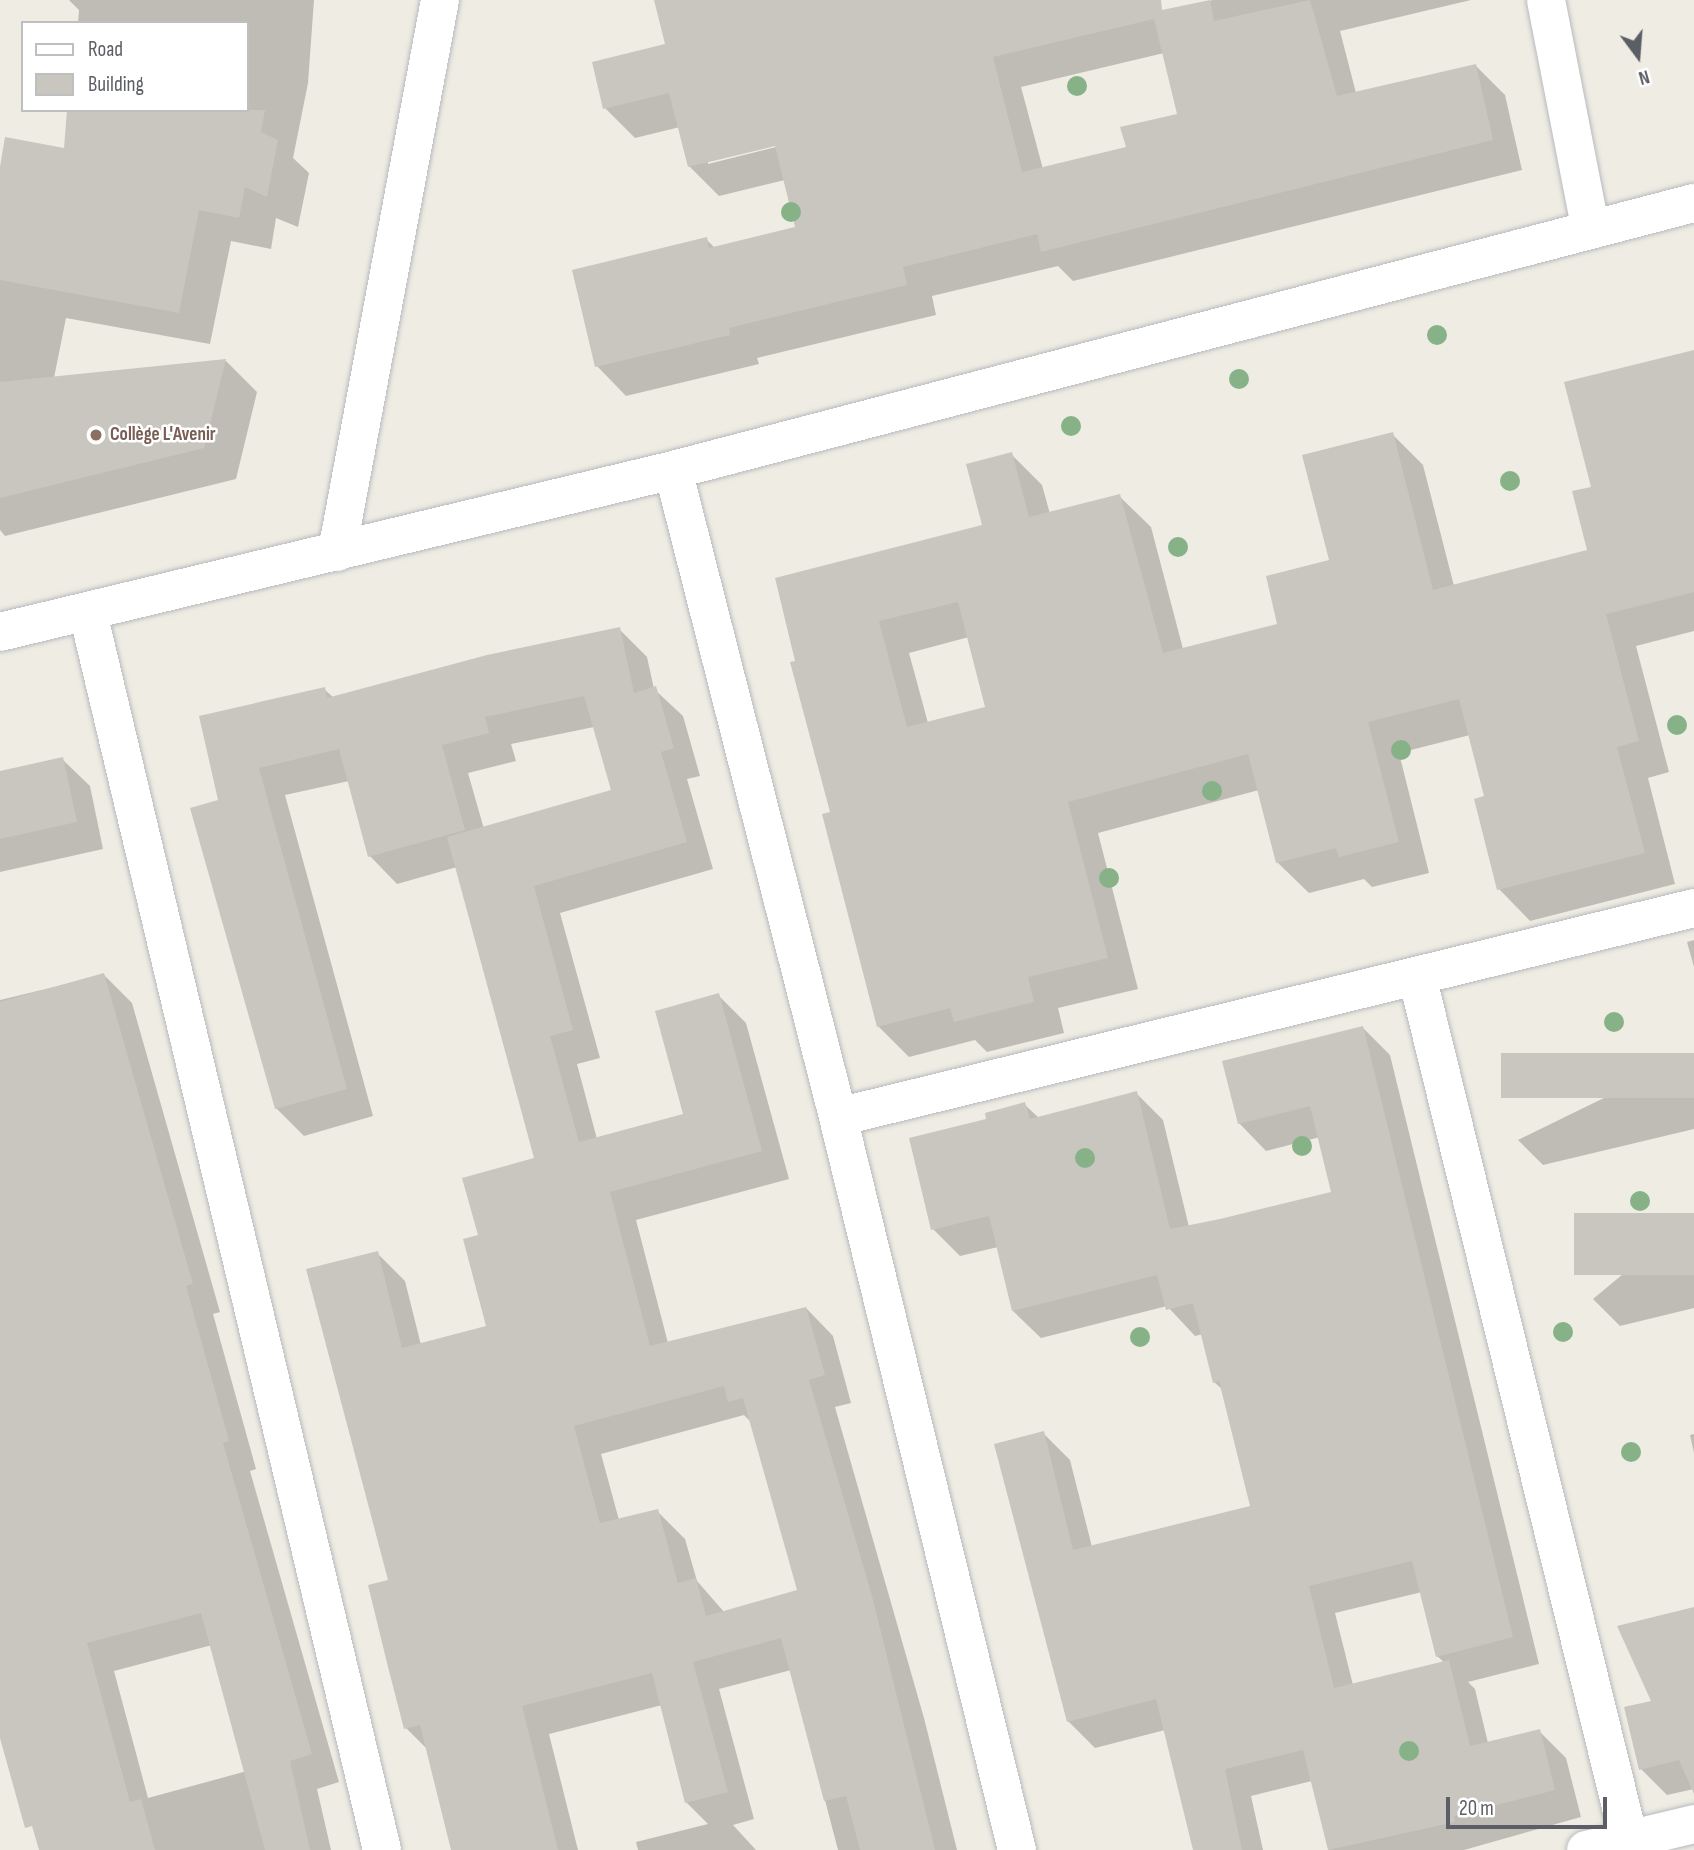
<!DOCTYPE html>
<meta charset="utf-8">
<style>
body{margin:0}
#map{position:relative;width:1694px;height:1850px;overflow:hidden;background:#eeece3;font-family:"Sofia Sans Condensed",sans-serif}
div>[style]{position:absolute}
.shadow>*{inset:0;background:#0003}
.building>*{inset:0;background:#c9c6c0;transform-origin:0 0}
.roads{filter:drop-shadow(0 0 2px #b8babf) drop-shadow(0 0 2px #b8babf)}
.minor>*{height:38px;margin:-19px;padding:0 19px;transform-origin:19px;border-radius:19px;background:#fff}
.tertiary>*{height:38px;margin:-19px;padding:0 19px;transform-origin:19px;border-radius:19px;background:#fff}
.trees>*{width:20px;height:20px;margin:-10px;border-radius:50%;background:#87b288}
.dots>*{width:19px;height:19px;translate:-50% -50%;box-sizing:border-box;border:4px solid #fff;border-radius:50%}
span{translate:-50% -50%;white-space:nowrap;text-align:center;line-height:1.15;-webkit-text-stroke:5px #fff;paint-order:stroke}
.education-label{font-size:19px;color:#785e54;font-weight:700}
.left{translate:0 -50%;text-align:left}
.legend{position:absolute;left:21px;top:21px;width:228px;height:91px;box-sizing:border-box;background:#fff;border:2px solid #bdbfc1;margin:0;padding:9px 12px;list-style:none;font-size:21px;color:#5b5e64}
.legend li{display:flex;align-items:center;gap:14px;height:35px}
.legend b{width:35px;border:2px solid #bdbfc1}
.north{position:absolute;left:1603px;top:21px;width:70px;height:70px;-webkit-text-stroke:5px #fff;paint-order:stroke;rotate:164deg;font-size:19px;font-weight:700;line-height:28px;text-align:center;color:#5b5e64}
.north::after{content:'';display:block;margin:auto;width:24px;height:32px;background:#5b5e64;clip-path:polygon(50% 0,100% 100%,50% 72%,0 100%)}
.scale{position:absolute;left:1446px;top:1797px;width:161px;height:32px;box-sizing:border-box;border:4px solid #5b5e64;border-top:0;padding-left:9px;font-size:21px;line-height:24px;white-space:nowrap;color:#5b5e64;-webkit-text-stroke:5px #fff;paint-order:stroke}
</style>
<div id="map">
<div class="shadow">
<i style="clip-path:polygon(69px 0,314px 0,308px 83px,293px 158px,309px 173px,298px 227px,276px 218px,271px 249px,231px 241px,210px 344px,66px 318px,54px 378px,226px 361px,257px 392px,236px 479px,5px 536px,0 530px,0 176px,65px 150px,247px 110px,247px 23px,78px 23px,79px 10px)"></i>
<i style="clip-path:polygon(evenodd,656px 0,1159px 0,1161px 12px,1213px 0,1471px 0,1340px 31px,1356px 93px,1475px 65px,1505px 95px,1522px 170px,1073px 281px,1058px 266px,932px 296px,936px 315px,757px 358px,759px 364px,626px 396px,597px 366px,706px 239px,715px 248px,797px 229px,785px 180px,719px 196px,689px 166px,680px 127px,635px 138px,605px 108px,667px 46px,656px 0,1164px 53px,1179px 115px,1128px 148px,1043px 169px,1021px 87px,1164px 53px,656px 0,783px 142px,784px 145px,708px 164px,708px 160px,783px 142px)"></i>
<i style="clip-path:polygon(evenodd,1694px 351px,1694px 631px,1636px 646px,1669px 772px,1648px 778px,1675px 884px,1530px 921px,1499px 889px,1486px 798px,1470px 735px,1399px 753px,1429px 873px,1372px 887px,1364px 879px,1309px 893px,1277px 862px,1259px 790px,1098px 833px,1138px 989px,1058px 1008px,1064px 1033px,987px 1052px,975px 1040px,909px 1057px,878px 1026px,832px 813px,793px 663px,984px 527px,1011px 454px,1042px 485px,1050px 514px,1119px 496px,1151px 527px,1183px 649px,1279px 625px,1331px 562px,1392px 434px,1423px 465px,1454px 586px,1589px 551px,1593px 488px,1694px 351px,969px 637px,987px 708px,928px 723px,909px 653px,969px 637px)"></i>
<i style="clip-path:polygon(evenodd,619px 629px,647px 657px,654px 689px,683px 716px,700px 776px,687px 779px,713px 869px,560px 913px,600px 1058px,577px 1064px,597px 1139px,685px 1115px,718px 995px,746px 1023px,789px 1179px,636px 1220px,668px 1343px,806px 1308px,833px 1336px,851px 1403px,835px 1407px,924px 1718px,957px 1850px,838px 1850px,791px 1670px,719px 1689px,754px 1819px,733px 1825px,756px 1850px,638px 1850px,636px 1842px,708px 1824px,686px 1802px,662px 1705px,549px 1734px,578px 1850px,452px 1850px,428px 1750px,406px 1728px,390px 1581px,377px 1253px,405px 1281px,421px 1345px,488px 1328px,480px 1236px,536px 1160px,457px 867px,397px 884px,370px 856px,349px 781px,285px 795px,373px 1116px,304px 1136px,276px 1108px,220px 801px,324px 689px,334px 698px,619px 629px,594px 727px,613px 791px,484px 829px,468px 773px,516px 761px,511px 744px,594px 727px,619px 629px,744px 1415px,753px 1424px,799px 1591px,725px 1613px,697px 1581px,685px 1539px,657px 1511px,619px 1520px,601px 1454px,744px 1415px)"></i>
<i style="clip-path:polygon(62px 759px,90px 786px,103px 849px,0 872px,0 773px)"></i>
<i style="clip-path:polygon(1694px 940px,1694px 967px,1687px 942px)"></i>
<i style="clip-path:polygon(evenodd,104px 975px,132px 1003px,220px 1312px,213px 1314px,256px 1469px,250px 1471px,339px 1782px,317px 1789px,331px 1850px,41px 1850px,0 1716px,0 1000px,104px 975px,212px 1645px,247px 1771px,148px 1798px,114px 1671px,212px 1645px)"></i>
<i style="clip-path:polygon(evenodd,1363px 1028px,1390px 1055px,1539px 1664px,1468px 1682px,1475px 1689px,1488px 1743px,1539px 1731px,1566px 1758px,1581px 1817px,1464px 1850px,1329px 1850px,1312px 1781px,1251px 1796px,1263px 1850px,1195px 1850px,1165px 1730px,1095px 1748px,1068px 1721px,1043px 1433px,1070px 1460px,1092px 1547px,1252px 1508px,1224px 1391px,1214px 1382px,1203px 1334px,1195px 1336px,1167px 1306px,1041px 1338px,1013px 1311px,998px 1247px,960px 1256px,933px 1229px,988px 1120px,1024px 1104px,1039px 1118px,1136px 1093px,1163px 1120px,1189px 1227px,1333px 1193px,1320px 1137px,1266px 1151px,1239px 1123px,1363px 1028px,1422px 1592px,1437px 1656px,1445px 1663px,1353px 1685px,1335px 1613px,1422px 1592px)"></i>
<i style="clip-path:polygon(1694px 1054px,1694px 1129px,1543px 1165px,1518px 1140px)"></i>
<i style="clip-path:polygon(1694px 1215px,1694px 1308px,1620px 1326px,1593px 1299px)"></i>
<i style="clip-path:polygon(1694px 1434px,1694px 1453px,1690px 1435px)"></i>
<i style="clip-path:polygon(1694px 1609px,1694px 1789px,1667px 1795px,1641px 1769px,1654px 1702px)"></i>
</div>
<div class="building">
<i style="clip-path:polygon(evenodd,654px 0,1161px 0,1162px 10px,1210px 0,1214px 21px,1310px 0,1337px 96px,1476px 64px,1493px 140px,1041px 252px,1037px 234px,903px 267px,907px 285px,729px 328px,730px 335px,595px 367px,572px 270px,707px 237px,709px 248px,795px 227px,775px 146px,688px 167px,669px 93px,603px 109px,592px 62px,665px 44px,654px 0,1154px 19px,1177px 114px,1120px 127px,1126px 147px,1022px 172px,993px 57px,1154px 19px)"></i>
<i style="clip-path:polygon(67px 110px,265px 110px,261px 132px,278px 140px,267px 197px,245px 187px,239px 218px,199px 210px,179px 313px,0 280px,0 167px,5px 137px,64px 148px)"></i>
<i style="clip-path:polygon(evenodd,1694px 350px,1694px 592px,1606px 614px,1639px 741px,1617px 747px,1645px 853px,1497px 890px,1474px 799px,1484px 796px,1459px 699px,1368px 722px,1399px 842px,1339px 857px,1336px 848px,1276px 863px,1248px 754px,1068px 802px,1108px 958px,1028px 977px,1034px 1002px,954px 1022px,950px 1008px,877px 1027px,822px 814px,830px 812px,790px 662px,795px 661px,775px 578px,982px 525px,966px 464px,1012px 452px,1029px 517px,1120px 494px,1163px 653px,1277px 624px,1266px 576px,1329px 560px,1302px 455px,1393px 432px,1433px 590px,1587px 550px,1572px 491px,1591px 487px,1564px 382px,1694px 350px,958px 602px,985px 707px,907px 727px,879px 621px,958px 602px)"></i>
<i style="clip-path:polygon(226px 359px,204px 448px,0 498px,0 382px)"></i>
<i style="clip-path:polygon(evenodd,620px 627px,634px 693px,656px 686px,674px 748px,661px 752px,687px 842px,534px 886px,573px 1030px,550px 1036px,579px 1142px,683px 1114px,655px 1011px,719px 993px,762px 1151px,610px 1192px,650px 1346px,806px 1307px,825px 1375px,809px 1380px,872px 1596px,935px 1850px,860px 1850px,846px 1796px,824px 1801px,781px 1638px,693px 1662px,728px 1792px,685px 1803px,652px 1673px,522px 1706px,558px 1850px,451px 1850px,420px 1725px,404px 1729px,388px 1667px,368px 1585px,388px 1580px,306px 1269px,378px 1251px,402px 1348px,486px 1326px,463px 1239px,478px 1235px,462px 1178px,534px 1158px,447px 837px,611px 790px,584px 696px,485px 717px,489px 733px,442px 745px,465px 830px,368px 857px,339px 749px,259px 768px,347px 1089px,275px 1109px,190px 808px,218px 800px,199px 716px,325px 687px,327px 698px,487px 655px,620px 627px,724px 1386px,728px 1402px,743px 1398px,797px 1590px,706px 1616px,696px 1578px,678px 1583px,658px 1509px,600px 1523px,574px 1426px,724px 1386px)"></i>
<i style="clip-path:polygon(63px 757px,77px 822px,0 839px,0 771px)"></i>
<i style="clip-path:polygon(104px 973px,193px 1284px,186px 1286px,229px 1441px,223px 1443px,312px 1754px,290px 1761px,310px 1850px,265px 1850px,201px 1613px,87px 1643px,130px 1802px,141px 1799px,155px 1850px,39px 1850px,32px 1826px,25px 1828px,0 1738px,0 1002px)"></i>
<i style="clip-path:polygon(1363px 1026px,1513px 1637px,1436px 1657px,1412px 1561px,1309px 1586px,1334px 1688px,1449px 1660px,1470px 1746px,1540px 1729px,1555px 1790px,1454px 1816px,1455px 1822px,1328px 1850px,1303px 1750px,1225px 1769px,1242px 1850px,1193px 1850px,1156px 1699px,1067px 1722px,994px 1444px,1044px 1431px,1073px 1550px,1250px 1506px,1219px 1381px,1213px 1383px,1193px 1303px,1166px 1310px,1157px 1275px,1012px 1311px,989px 1216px,931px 1230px,909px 1138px,986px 1119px,985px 1113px,1025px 1102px,1030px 1119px,1137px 1091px,1170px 1229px,1220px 1219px,1331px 1192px,1310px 1106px,1238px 1124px,1222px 1061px)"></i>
<i style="left:1694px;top:1053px;width:45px;height:193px;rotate:90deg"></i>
<i style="left:1694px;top:1213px;width:62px;height:120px;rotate:90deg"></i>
<i style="clip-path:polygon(1694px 1607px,1694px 1794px,1679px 1760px,1639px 1770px,1624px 1707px,1651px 1701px,1617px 1626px)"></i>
</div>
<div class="roads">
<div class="minor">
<i style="left:1546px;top:0;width:231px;rotate:79deg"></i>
<i style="left:673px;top:470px;width:668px;rotate:75.69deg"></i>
<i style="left:838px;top:1117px;width:755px;rotate:76.28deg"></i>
<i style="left:337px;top:552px;width:562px;rotate:-79.43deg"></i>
<i style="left:88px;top:613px;width:1271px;rotate:76.63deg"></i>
<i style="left:1417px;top:976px;width:890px;rotate:76.21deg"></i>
<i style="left:838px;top:1117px;width:881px;rotate:-13.72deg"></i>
<i style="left:1586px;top:1850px;width:111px;rotate:-13.5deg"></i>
</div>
<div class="tertiary">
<i style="left:0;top:632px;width:692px;rotate:-13.53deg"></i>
<i style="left:673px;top:470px;width:1055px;rotate:-14.66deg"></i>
</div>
</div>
<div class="trees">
<i style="left:1077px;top:86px"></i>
<i style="left:791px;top:212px"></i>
<i style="left:1437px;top:335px"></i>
<i style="left:1239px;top:379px"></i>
<i style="left:1071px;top:426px"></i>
<i style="left:1510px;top:481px"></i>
<i style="left:1178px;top:547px"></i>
<i style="left:1677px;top:725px"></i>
<i style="left:1401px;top:750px"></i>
<i style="left:1212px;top:791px"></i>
<i style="left:1109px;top:878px"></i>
<i style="left:1614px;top:1022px"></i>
<i style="left:1302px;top:1146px"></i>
<i style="left:1085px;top:1158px"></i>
<i style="left:1640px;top:1201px"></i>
<i style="left:1563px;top:1332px"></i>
<i style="left:1140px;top:1337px"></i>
<i style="left:1631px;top:1452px"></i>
<i style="left:1409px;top:1751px"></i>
</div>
<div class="dots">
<i style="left:96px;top:435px;background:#8d6e63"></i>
</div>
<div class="education-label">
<span class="left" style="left:110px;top:435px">Collège L'Avenir</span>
</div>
<ul class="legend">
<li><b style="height:9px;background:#fff"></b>Road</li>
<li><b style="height:19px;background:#c9c6c0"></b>Building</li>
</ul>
<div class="north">N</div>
<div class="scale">20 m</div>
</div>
